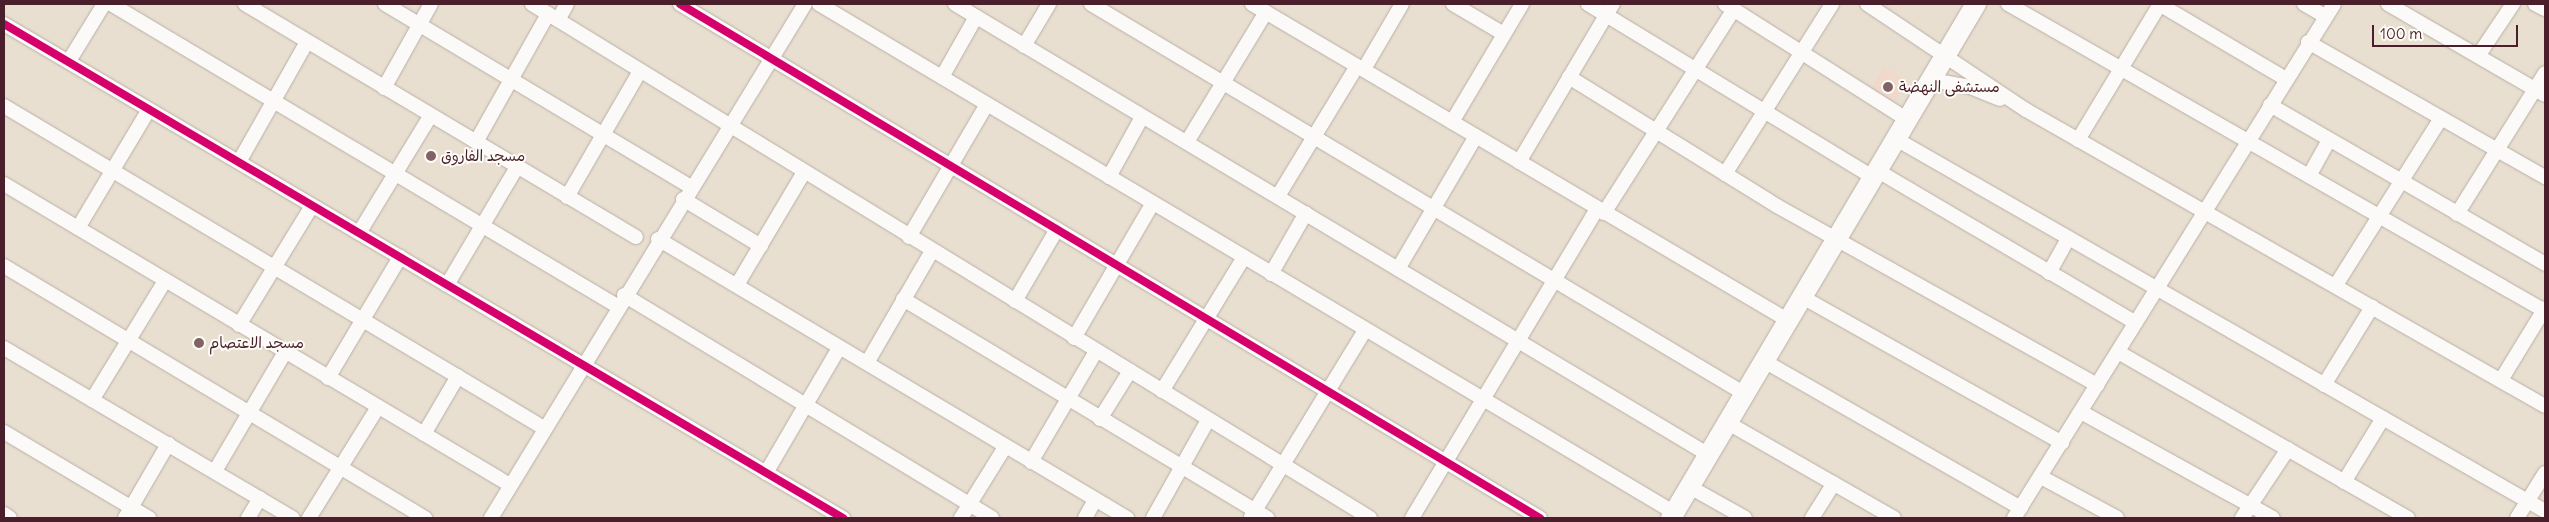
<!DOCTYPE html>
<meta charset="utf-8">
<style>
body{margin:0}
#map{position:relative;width:2549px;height:522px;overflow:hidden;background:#e8dfd0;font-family:Delius,"Playpen Sans Arabic",sans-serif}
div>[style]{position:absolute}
.built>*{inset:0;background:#f0d8ca;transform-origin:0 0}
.roads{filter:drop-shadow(0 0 1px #b9afa6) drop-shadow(0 0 1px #b9afa6)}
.minor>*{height:14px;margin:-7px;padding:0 7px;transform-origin:7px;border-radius:7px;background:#fcfaf8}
.highway>*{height:20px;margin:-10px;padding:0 10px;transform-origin:10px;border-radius:10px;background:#fcfaf8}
.cycleway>*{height:8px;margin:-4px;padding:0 4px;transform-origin:4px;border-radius:4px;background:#d6006c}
.dots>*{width:14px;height:14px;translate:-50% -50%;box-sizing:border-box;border:2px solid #fdfcf7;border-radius:50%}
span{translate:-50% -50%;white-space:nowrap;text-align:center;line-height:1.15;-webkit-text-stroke:4px #fdfcf7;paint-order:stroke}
.poi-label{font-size:15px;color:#4a1f2b}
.left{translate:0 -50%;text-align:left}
.frame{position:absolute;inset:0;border:5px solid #4a1f2b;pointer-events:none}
.scale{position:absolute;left:2372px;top:25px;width:146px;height:22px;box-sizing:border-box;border:2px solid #4a1f2b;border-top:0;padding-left:6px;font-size:15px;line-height:18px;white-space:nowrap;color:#4a1f2b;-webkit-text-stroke:4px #fdfcf7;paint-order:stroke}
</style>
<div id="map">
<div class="built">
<i style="left:1884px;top:67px;width:27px;height:29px;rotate:31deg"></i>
</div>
<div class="roads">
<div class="minor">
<i style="left:111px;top:4px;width:589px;rotate:30.83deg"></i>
<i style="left:245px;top:4px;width:455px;rotate:30.8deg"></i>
<i style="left:385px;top:4px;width:357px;rotate:30.9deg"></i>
<i style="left:532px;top:4px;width:983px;rotate:31.52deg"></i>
<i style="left:680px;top:4px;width:1002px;rotate:30.87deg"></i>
<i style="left:819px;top:4px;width:996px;rotate:30.74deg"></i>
<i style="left:955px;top:4px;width:879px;rotate:30.89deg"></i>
<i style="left:1091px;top:4px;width:761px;rotate:30.81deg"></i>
<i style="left:1252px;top:4px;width:624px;rotate:30.55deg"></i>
<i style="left:1453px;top:4px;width:59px;rotate:30.5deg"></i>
<i style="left:1588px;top:4px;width:335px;rotate:31.3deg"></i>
<i style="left:1725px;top:4px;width:217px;rotate:32.4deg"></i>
<i style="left:1867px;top:4px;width:191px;rotate:33.7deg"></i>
<i style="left:2026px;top:110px;width:597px;rotate:29.7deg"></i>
<i style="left:2008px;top:4px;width:619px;rotate:29.76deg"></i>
<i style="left:2159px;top:4px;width:147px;rotate:30.6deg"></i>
<i style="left:2304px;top:4px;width:24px;rotate:30deg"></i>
<i style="left:2388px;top:4px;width:181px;rotate:30.1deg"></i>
<i style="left:2535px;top:4px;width:11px;rotate:27deg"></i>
<i style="left:558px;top:20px;width:18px;rotate:-61deg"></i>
<i style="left:4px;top:24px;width:974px;rotate:30.49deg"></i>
<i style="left:2308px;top:42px;width:273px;rotate:29.7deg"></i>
<i style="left:1024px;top:46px;width:49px;rotate:-59.2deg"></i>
<i style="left:2478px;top:56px;width:63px;rotate:-56.1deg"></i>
<i style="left:69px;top:61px;width:67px;rotate:-58.4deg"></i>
<i style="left:1364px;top:69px;width:75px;rotate:-59.7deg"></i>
<i style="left:942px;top:77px;width:69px;rotate:-60.5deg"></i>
<i style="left:1569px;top:77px;width:245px;rotate:31.8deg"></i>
<i style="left:1777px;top:206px;width:367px;rotate:29.2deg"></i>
<i style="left:1931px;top:80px;width:40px;rotate:10deg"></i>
<i style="left:1970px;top:87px;width:32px;rotate:22deg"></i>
<i style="left:384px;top:88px;width:96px;rotate:-60.8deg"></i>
<i style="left:2270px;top:105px;width:318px;rotate:30deg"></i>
<i style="left:4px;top:106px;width:629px;rotate:30.81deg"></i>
<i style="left:1452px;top:122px;width:137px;rotate:-59.3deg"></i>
<i style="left:1896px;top:139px;width:748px;rotate:29.82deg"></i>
<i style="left:2078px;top:140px;width:159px;rotate:-58.9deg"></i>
<i style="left:476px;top:142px;width:147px;rotate:-60.6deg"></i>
<i style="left:1187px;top:142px;width:152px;rotate:-58.7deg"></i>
<i style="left:239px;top:162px;width:138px;rotate:-60.5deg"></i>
<i style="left:1519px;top:162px;width:184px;rotate:-59.3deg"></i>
<i style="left:1878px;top:171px;width:299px;rotate:30.5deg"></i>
<i style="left:1725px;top:174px;width:201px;rotate:-57.8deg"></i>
<i style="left:2309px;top:176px;width:41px;rotate:-60.9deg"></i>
<i style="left:1109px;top:177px;width:68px;rotate:-61.2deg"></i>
<i style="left:4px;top:184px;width:589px;rotate:30.75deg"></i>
<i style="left:1278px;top:196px;width:152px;rotate:-58.7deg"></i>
<i style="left:567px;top:197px;width:146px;rotate:-59.9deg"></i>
<i style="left:683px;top:199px;width:91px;rotate:31.1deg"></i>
<i style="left:1604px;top:213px;width:242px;rotate:-57.5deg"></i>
<i style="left:2457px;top:214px;width:166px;rotate:-58deg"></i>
<i style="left:78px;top:228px;width:136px;rotate:-59.1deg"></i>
<i style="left:359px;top:233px;width:138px;rotate:-58.6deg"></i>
<i style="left:909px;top:237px;width:154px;rotate:-59.6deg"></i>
<i style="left:658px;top:239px;width:546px;rotate:30.75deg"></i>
<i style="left:4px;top:266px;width:491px;rotate:30.9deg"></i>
<i style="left:1398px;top:269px;width:154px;rotate:-59.6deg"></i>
<i style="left:2049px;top:273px;width:39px;rotate:-61deg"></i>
<i style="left:1271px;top:274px;width:70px;rotate:-60.2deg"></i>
<i style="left:447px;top:285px;width:137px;rotate:-59.3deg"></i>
<i style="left:737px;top:285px;width:131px;rotate:-59.3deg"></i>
<i style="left:2336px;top:285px;width:197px;rotate:-57.8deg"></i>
<i style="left:624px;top:295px;width:430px;rotate:31.2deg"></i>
<i style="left:1804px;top:298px;width:296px;rotate:29.3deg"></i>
<i style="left:903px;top:299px;width:425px;rotate:31deg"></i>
<i style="left:1015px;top:301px;width:83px;rotate:-59.7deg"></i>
<i style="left:239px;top:325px;width:140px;rotate:-58.5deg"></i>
<i style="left:1074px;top:338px;width:156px;rotate:-59.7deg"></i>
<i style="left:4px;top:348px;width:335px;rotate:30.5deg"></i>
<i style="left:2118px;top:352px;width:334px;rotate:29.8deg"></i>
<i style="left:1764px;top:361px;width:296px;rotate:29.8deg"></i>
<i style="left:867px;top:363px;width:129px;rotate:-59.9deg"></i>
<i style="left:328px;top:378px;width:141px;rotate:-59.2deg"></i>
<i style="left:2501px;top:380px;width:84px;rotate:-58.6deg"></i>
<i style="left:2324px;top:385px;width:92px;rotate:-58.4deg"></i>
<i style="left:1162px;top:391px;width:157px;rotate:-58.5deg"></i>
<i style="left:92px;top:400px;width:140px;rotate:-58.5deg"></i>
<i style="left:2081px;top:412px;width:219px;rotate:28.9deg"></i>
<i style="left:1100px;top:419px;width:57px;rotate:-58deg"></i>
<i style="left:1728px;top:423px;width:191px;rotate:29.8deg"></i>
<i style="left:4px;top:432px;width:169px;rotate:30.7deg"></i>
<i style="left:424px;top:434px;width:67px;rotate:-59.6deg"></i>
<i style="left:1031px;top:462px;width:129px;rotate:-59.6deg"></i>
<i style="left:215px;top:471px;width:138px;rotate:-59.5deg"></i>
<i style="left:766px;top:473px;width:145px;rotate:-59.7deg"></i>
<i style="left:2041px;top:477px;width:86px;rotate:28.3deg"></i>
<i style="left:2344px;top:482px;width:75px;rotate:-58.6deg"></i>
<i style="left:1690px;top:487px;width:63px;rotate:29.4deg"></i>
<i style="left:4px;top:514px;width:7px;rotate:34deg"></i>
<i style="left:1251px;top:517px;width:219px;rotate:-58.6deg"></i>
<i style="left:125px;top:518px;width:86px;rotate:-59.8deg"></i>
<i style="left:248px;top:518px;width:23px;rotate:-59deg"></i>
<i style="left:309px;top:518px;width:131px;rotate:-58.1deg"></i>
<i style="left:491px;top:518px;width:602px;rotate:-58.58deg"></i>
<i style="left:961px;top:518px;width:84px;rotate:-58.2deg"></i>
<i style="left:1085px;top:518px;width:21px;rotate:-61deg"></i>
<i style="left:1153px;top:518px;width:112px;rotate:-60.7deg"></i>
<i style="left:1412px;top:518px;width:360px;rotate:-59.1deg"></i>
<i style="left:1812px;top:518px;width:41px;rotate:-57.8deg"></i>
<i style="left:2014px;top:518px;width:605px;rotate:-58.09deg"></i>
<i style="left:2242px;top:518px;width:83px;rotate:-56.3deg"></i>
<i style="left:2517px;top:518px;width:53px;rotate:-58.1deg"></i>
</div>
<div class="highway">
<i style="left:1671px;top:518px;width:598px;rotate:-59.32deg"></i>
</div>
</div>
<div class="cycleway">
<i style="left:680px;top:4px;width:1002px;rotate:30.87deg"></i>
<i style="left:4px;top:24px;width:974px;rotate:30.49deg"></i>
</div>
<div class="dots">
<i style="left:1888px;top:87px;background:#816265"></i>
<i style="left:431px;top:156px;background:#816265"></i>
<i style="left:199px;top:343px;background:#816265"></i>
</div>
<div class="poi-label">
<span class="left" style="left:1899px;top:87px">مستشفى النهضة</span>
<span class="left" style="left:441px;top:156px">مسجد الفاروق</span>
<span class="left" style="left:209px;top:343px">مسجد الاعتصام</span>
</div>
<div class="frame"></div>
<div class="scale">100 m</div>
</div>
